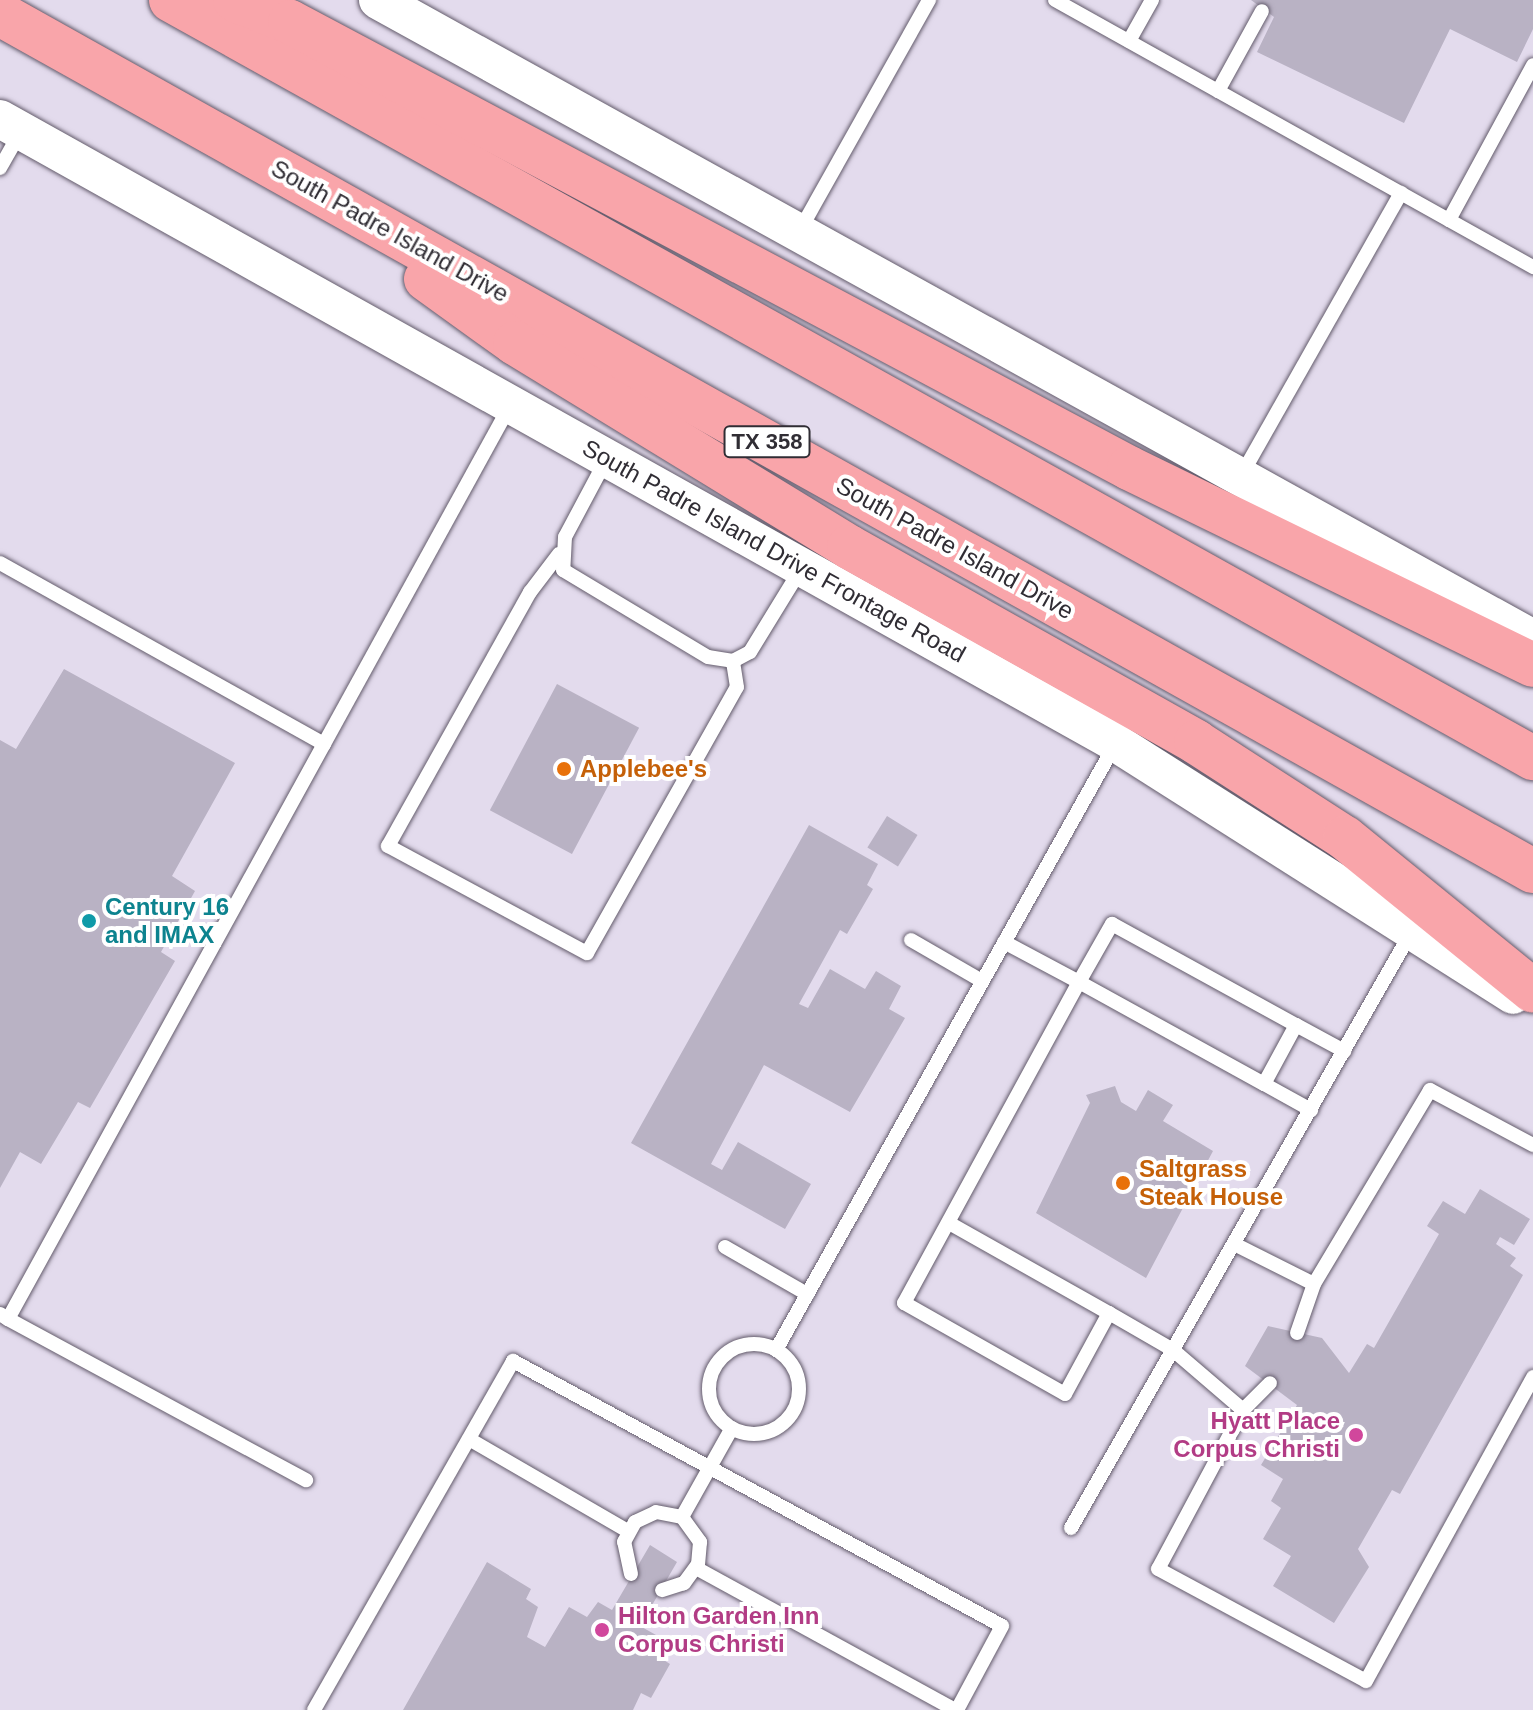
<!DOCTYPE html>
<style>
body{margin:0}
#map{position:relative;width:1533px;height:1710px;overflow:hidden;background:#e3dbed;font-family:Arial,sans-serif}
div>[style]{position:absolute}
.building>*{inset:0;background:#b9b2c4;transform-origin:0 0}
.roads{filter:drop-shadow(0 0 2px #635b6b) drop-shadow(0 0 2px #635b6b)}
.lane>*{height:14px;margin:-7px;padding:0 7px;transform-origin:7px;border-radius:7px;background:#fff}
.lane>.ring{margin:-7px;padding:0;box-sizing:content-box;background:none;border:14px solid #fff;border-radius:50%}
.secondary>*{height:38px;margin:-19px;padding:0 19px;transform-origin:19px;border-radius:19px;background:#fff}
.highway>*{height:44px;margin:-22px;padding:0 22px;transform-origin:22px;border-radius:22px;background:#f9a5aa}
.dots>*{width:22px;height:22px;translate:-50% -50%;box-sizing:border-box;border:4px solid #fff;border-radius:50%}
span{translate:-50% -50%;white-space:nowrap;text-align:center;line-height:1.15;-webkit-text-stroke:8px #fff;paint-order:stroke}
.shield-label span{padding:2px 6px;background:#fff;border:2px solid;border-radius:6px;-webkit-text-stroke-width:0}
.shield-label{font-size:22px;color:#302d34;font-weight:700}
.street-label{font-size:24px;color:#302d34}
.food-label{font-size:24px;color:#c56008;font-weight:700}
.left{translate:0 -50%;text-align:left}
.culture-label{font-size:24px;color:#0d838f;font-weight:700}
.hotel-label{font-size:24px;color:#b23c85;font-weight:700}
.right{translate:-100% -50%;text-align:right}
</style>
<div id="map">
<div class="building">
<i style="clip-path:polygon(1251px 0,1533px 0,1533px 29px,1517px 62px,1450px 29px,1404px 123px,1257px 52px,1274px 17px)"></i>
<i style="clip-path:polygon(64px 669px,235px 763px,172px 876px,195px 891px,161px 952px,175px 961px,90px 1108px,78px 1102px,41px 1164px,20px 1152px,0 1188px,0 740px,16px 749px)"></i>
<i style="left:557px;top:684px;width:93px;height:143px;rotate:28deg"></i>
<i style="left:887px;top:816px;width:36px;height:37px;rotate:32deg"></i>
<i style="clip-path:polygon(809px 825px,878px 864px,867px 885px,873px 889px,847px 934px,840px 930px,799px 1004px,808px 1008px,830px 969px,865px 989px,876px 971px,901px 986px,889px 1009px,905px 1018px,850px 1112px,764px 1065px,711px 1164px,722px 1170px,738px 1142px,811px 1184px,785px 1229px,631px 1143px)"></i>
<i style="clip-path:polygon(1115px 1086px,1121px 1102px,1136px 1111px,1148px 1090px,1173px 1105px,1163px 1121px,1213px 1151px,1146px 1278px,1036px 1213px,1090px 1103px,1086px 1095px)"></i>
<i style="clip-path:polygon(1480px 1189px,1530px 1219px,1514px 1245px,1500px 1237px,1496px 1244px,1516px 1258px,1510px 1266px,1523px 1275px,1400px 1494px,1392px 1490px,1358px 1549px,1369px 1567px,1334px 1623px,1273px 1586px,1291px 1556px,1263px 1539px,1281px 1508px,1271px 1501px,1283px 1479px,1261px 1465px,1297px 1405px,1245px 1366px,1268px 1326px,1322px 1338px,1349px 1373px,1367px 1344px,1374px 1348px,1439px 1234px,1427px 1226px,1443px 1201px,1465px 1214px)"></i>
<i style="clip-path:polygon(650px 1545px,677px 1562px,640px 1626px,656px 1635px,648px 1650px,670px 1664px,651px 1698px,641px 1693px,633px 1710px,403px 1710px,487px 1562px,531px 1589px,526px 1599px,538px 1607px,527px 1637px,545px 1647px,569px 1607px,587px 1617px,598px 1602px,612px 1610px)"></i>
</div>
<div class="roads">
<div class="lane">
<i style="left:1055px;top:0;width:548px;rotate:29.19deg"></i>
<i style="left:1129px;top:41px;width:47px;rotate:-60.7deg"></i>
<i style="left:1218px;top:91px;width:91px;rotate:-61.2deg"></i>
<i style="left:0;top:168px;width:43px;rotate:-60.4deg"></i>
<i style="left:1449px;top:220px;width:176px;rotate:-61.5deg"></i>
<i style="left:800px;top:230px;width:264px;rotate:-60.7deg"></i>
<i style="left:606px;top:460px;width:87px;rotate:118deg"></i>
<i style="left:565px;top:537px;width:33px;rotate:93deg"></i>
<i style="left:563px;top:570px;width:169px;rotate:31deg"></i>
<i style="left:708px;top:657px;width:25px;rotate:9deg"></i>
<i style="left:733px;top:661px;width:19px;rotate:-28deg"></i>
<i style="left:750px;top:652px;width:100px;rotate:-58.5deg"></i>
<i style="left:1242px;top:474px;width:323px;rotate:-60.5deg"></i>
<i style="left:559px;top:554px;width:48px;rotate:127.3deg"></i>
<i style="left:530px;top:592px;width:291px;rotate:119.2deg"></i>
<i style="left:388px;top:846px;width:226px;rotate:28.3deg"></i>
<i style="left:587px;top:953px;width:305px;rotate:-60.6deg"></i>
<i style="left:737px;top:687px;width:26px;rotate:-99deg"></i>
<i style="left:0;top:563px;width:371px;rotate:29.2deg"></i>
<i style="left:324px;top:744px;width:384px;rotate:-61.2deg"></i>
<i style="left:911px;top:940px;width:82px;rotate:30deg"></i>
<i style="left:1296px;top:1025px;width:55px;rotate:28.4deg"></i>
<i style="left:1264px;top:1084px;width:54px;rotate:29deg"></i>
<i style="left:949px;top:1223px;width:184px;rotate:29.4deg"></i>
<i style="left:1109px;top:1313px;width:92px;rotate:118.5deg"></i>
<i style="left:1065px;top:1394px;width:185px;rotate:-150.5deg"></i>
<i style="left:904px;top:1303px;width:366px;rotate:-61.4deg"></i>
<i style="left:1079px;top:982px;width:67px;rotate:-60.4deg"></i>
<i style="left:1112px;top:924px;width:210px;rotate:28.8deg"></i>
<i style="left:1296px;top:1025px;width:67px;rotate:118.5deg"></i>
<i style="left:1264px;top:1084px;width:211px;rotate:-151.1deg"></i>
<i style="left:1079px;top:982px;width:85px;rotate:-151.9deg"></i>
<i style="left:1234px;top:1244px;width:89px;rotate:26.6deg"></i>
<i style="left:1314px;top:1284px;width:226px;rotate:-59.1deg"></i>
<i style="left:1430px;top:1090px;width:117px;rotate:28.1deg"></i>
<i style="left:725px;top:1247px;width:95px;rotate:29.8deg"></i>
<i style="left:1109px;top:1313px;width:74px;rotate:30deg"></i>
<i style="left:1173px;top:1350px;width:92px;rotate:40.6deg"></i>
<i style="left:1243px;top:1410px;width:180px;rotate:118.1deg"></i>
<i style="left:1158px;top:1569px;width:236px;rotate:28.3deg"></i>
<i style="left:1366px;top:1681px;width:347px;rotate:-61.2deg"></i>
<i style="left:0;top:1314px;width:9px;rotate:32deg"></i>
<i style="left:8px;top:1319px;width:656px;rotate:-61.21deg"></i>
<i style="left:8px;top:1319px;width:339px;rotate:28.4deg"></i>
<i style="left:1297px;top:1333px;width:52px;rotate:-70.9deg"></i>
<i class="ring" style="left:709px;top:1344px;width:76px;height:76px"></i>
<i style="left:776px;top:1350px;width:696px;rotate:-60.75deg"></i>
<i style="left:1243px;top:1410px;width:38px;rotate:-45deg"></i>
<i style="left:469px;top:1439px;width:184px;rotate:30.1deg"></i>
<i style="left:682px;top:1517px;width:102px;rotate:-60.7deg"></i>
<i style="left:1071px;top:1528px;width:688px;rotate:-60.27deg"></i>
<i style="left:696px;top:1568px;width:295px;rotate:28.7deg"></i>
<i style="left:631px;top:1574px;width:33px;rotate:-102deg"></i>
<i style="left:624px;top:1542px;width:23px;rotate:-61deg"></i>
<i style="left:635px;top:1522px;width:23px;rotate:-25deg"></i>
<i style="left:656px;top:1512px;width:26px;rotate:11deg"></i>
<i style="left:682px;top:1517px;width:31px;rotate:54deg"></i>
<i style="left:700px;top:1542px;width:22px;rotate:95deg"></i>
<i style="left:698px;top:1564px;width:24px;rotate:126deg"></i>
<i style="left:684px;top:1583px;width:23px;rotate:162deg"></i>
<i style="left:314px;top:1710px;width:402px;rotate:-60.3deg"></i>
<i style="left:513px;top:1361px;width:556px;rotate:28.45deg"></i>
<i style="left:1002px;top:1626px;width:95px;rotate:118.2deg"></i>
</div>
<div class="secondary">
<i style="left:378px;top:0;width:1320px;rotate:28.95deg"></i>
<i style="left:0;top:119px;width:1279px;rotate:29.21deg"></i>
<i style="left:1116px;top:743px;width:470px;rotate:32.4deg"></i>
</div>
<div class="highway">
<i style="left:171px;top:0;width:1559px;rotate:29.1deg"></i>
<i style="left:235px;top:0;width:59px;rotate:21.8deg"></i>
<i style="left:290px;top:22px;width:950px;rotate:27.99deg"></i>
<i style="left:1129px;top:468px;width:449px;rotate:26deg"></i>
<i style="left:0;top:14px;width:1756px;rotate:29.21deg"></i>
<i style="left:426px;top:279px;width:110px;rotate:35.7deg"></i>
<i style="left:515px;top:343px;width:391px;rotate:31.4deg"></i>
<i style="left:849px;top:547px;width:398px;rotate:29.3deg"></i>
<i style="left:1196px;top:742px;width:177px;rotate:32.8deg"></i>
<i style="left:1345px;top:838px;width:242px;rotate:39.1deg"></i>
</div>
</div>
<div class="dots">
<i style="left:564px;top:769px;background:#e8710a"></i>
<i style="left:89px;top:921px;background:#0f9aa8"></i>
<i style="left:1123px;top:1183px;background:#e8710a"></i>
<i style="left:1356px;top:1435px;background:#d1479c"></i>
<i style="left:602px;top:1630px;background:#d1479c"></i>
</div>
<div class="shield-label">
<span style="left:767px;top:442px">TX 358</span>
</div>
<div class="street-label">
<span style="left:390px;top:231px;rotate:29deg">South Padre Island Drive</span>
<span style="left:955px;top:548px;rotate:29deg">South Padre Island Drive</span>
<span style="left:774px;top:551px;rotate:29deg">South Padre Island Drive Frontage Road</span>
</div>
<div class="food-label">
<span class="left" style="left:580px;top:769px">Applebee's</span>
<span class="left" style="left:1139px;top:1183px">Saltgrass<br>Steak House</span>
</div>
<div class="culture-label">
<span class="left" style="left:105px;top:921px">Century 16<br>and IMAX</span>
</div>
<div class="hotel-label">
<span class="right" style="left:1340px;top:1435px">Hyatt Place<br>Corpus Christi</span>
<span class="left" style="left:618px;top:1630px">Hilton Garden Inn<br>Corpus Christi</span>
</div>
</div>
